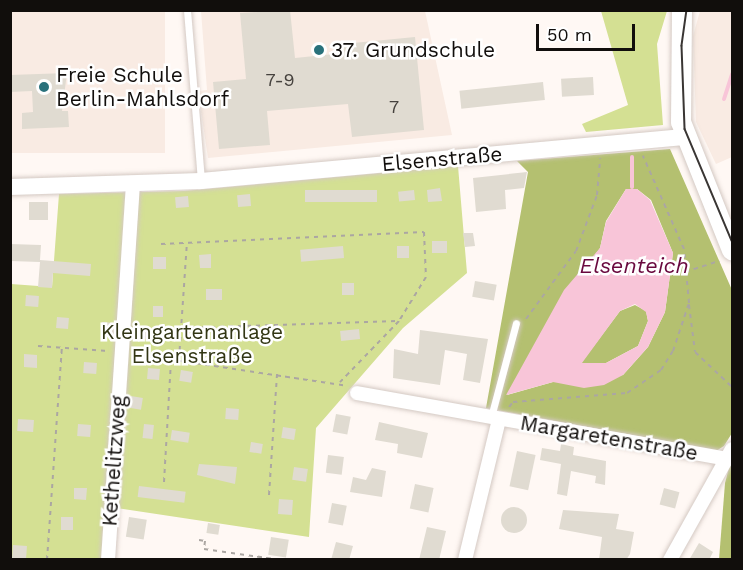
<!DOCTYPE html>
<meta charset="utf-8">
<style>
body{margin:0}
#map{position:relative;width:743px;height:570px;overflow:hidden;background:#fff8f4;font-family:"Work Sans",sans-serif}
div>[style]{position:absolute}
.built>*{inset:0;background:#f9ebe3;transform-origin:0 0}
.green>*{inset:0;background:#d4e093}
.forest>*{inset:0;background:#b4c070}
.water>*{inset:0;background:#f8c5d8}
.stream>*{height:4px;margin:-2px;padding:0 2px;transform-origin:2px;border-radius:2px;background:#f8c5d8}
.building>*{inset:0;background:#e0dbd1;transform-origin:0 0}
.round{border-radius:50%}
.path>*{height:2px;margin-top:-1px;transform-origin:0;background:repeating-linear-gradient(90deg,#aba6a2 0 4.5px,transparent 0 9px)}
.roads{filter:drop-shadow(0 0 2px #d4c9c3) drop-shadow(0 0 2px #d4c9c3)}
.service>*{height:7px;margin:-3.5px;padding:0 3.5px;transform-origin:3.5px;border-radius:3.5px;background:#fff}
.minor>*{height:14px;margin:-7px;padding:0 7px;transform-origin:7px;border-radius:7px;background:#fff}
.tertiary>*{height:16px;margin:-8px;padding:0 8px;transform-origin:8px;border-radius:8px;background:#fff}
.secondary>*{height:20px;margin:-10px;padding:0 10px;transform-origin:10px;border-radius:10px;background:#fff}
.tram>*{height:1.5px;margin:-0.75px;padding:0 0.75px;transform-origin:0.75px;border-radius:0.75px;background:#3a3634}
.dots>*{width:16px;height:16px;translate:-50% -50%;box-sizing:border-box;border:3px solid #fff;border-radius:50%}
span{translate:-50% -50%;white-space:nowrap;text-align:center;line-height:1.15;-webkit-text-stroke:5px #fff;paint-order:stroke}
.number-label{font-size:18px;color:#45413d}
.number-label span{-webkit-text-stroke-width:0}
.poi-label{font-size:21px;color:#110e0c}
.left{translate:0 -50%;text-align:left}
.street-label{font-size:21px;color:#110e0c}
.park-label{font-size:21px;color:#323614}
.water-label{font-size:22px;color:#69083e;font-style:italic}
.frame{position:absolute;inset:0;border:12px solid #110e0c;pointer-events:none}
.scale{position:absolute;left:536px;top:24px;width:99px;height:27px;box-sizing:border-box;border:3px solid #110e0c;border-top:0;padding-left:8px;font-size:18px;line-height:21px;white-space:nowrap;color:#110e0c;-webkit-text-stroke:4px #fff;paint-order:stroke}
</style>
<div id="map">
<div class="built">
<i style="left:10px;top:11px;width:155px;height:142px"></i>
<i style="clip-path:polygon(201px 11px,425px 11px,452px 135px,208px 158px,198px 91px,207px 90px)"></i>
<i style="clip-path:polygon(700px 11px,732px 11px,732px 157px,716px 164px,696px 122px,693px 36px)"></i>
</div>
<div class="green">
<i style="clip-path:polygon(601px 11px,667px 11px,657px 44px,663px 125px,586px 132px,582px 124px,628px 105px)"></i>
<i style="clip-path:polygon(458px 166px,467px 273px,403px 328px,316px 428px,309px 537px,110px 507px,106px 559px,11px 560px,11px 284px,52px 287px,59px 194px,184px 191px)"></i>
</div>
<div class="forest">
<i style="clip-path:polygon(evenodd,670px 149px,732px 290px,732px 433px,724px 446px,716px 451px,486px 408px,528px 172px,517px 161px,670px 149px,626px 189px,637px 189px,651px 200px,673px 253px,665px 312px,648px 347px,623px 375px,553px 382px,507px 395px,550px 317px,600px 248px,606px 221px,626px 189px)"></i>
<i style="clip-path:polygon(635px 305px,646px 311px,648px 321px,638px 346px,606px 363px,581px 363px,620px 311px)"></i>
<i style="clip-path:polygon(732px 456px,732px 559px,719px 560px,725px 483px)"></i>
</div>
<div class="water">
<i style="clip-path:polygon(evenodd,626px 189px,637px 189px,650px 200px,673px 253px,665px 312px,648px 347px,623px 375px,604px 385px,584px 388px,553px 382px,506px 395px,564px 290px,600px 248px,606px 222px,626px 189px,635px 304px,646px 312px,648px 321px,638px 346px,606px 363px,582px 363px,620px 311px,635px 304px)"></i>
</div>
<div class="stream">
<i style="left:724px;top:99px;width:26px;rotate:-72deg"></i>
<i style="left:632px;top:187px;width:30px;rotate:-90deg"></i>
</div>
<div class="building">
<i style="clip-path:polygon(290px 10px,295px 58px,344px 53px,343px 44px,415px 37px,424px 130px,352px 137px,348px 104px,267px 111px,270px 145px,219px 149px,213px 82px,246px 79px,240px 13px)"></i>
<i style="clip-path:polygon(67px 73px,62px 111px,68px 111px,69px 127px,22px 129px,22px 113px,33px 112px,32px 91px,10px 92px,10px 75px)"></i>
<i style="left:593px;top:77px;width:18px;height:32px;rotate:87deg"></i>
<i style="left:543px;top:82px;width:18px;height:84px;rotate:84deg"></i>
<i style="clip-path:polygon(527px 172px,524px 188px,505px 190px,506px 209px,476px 212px,473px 178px)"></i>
<i style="clip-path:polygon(440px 188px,442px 201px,428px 202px,427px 190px)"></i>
<i style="left:377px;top:190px;width:12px;height:72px;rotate:90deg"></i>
<i style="left:414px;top:190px;width:10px;height:16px;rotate:84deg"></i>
<i style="left:250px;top:194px;width:12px;height:13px;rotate:85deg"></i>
<i style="left:188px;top:196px;width:11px;height:13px;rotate:85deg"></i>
<i style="left:48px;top:202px;width:18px;height:19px;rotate:90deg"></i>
<i style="clip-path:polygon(463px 233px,473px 233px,475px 246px,465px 247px)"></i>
<i style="left:432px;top:241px;width:15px;height:12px"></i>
<i style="clip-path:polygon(10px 244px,41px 245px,40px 260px,91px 264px,90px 276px,53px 273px,52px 288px,38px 287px,40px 262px,10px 261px)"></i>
<i style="left:343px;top:246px;width:12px;height:43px;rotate:85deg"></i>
<i style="left:397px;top:246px;width:12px;height:12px"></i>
<i style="clip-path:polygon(211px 254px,211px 268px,200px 268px,199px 255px)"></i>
<i style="left:153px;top:257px;width:13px;height:12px"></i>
<i style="left:475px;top:281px;width:22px;height:16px;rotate:10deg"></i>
<i style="left:342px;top:283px;width:12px;height:12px"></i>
<i style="left:206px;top:289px;width:16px;height:11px"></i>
<i style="left:26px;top:295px;width:13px;height:11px;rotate:4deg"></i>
<i style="left:153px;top:306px;width:10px;height:11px"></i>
<i style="left:57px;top:317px;width:12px;height:11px;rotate:5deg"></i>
<i style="clip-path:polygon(102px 322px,115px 323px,114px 334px,102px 334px)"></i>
<i style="clip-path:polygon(132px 329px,149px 329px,148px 339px,132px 338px)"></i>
<i style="left:359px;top:329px;width:10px;height:19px;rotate:84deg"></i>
<i style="clip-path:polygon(420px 330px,488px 339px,480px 383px,463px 380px,467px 354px,445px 350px,440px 385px,393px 378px,394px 349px,418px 354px)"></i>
<i style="clip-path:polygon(24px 354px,37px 355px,37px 368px,24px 367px)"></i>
<i style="left:84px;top:362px;width:13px;height:11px;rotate:4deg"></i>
<i style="left:148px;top:368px;width:12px;height:11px;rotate:5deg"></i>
<i style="left:181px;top:370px;width:12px;height:11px;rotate:9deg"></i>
<i style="left:131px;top:396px;width:12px;height:12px;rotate:9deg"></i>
<i style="left:226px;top:408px;width:13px;height:11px;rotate:4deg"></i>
<i style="left:336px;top:414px;width:15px;height:18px;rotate:11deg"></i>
<i style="left:18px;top:419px;width:16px;height:12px;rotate:4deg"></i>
<i style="clip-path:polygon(379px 422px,428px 433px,422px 458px,397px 453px,398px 444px,375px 440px)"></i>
<i style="left:78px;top:424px;width:13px;height:12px;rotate:4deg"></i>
<i style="left:144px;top:424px;width:10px;height:14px;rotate:6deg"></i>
<i style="left:283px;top:427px;width:13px;height:11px;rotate:9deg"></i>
<i style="left:172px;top:430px;width:18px;height:10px;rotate:9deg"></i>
<i style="left:251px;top:442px;width:12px;height:10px;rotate:9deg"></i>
<i style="clip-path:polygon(561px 444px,574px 447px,573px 455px,606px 461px,605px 485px,595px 483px,596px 476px,571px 471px,567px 496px,557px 494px,561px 464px,540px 460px,542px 448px,560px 451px)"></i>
<i style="left:517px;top:451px;width:19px;height:36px;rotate:12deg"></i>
<i style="left:328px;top:455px;width:16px;height:18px;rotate:7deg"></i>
<i style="clip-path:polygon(199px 464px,237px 467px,235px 484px,197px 475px)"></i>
<i style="left:294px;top:467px;width:14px;height:13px;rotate:8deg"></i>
<i style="clip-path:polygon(372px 468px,386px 471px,382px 497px,350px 492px,353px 477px,366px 480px)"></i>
<i style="left:415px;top:484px;width:19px;height:25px;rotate:12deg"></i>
<i style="left:139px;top:486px;width:47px;height:11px;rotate:7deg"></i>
<i style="clip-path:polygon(74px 488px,87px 488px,86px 500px,74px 499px)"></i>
<i style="left:664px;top:488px;width:16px;height:17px;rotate:15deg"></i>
<i style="left:279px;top:499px;width:14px;height:15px;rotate:4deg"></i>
<i style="left:332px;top:503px;width:15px;height:20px;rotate:11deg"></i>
<i class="round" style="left:501px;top:507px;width:26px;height:26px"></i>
<i style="clip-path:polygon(563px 510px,619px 514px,616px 529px,634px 532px,630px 554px,626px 560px,599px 560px,602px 537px,559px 529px)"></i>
<i style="left:61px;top:517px;width:12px;height:13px"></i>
<i style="left:129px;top:517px;width:18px;height:20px;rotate:9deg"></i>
<i style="left:208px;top:523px;width:12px;height:10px;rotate:9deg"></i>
<i style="clip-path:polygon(427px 527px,446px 531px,439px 560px,419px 560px)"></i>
<i style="left:271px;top:537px;width:18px;height:18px;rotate:9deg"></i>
<i style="clip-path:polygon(336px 542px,353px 546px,349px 560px,331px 560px)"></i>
<i style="clip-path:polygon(699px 543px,713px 552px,709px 560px,689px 560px)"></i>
<i style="left:13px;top:545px;width:14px;height:13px;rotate:4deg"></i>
</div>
<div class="path">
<i style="left:161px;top:244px;width:263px;rotate:-2.6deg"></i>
<i style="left:424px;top:232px;width:45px;rotate:87.5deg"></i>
<i style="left:426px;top:277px;width:52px;rotate:121.5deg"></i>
<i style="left:399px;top:321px;width:85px;rotate:134deg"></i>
<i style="left:685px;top:272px;width:36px;rotate:-18deg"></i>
<i style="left:689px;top:305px;width:47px;rotate:82.7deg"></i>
<i style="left:695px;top:352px;width:51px;rotate:43.4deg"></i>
<i style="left:526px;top:319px;width:84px;rotate:-53.7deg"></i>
<i style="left:576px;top:251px;width:60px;rotate:-69.4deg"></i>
<i style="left:597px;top:195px;width:37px;rotate:-85deg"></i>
<i style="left:184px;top:328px;width:213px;rotate:-1.9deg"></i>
<i style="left:38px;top:346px;width:70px;rotate:4.1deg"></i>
<i style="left:134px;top:354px;width:215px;rotate:8.5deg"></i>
<i style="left:179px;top:359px;width:116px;rotate:-86.1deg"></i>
<i style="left:509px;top:407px;width:6px;rotate:-51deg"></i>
<i style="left:513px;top:402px;width:114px;rotate:-4.5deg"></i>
<i style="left:627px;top:393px;width:41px;rotate:-34.1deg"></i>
<i style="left:661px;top:370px;width:22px;rotate:-58deg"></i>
<i style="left:673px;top:351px;width:51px;rotate:-71.6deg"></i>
<i style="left:689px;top:303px;width:54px;rotate:-95.3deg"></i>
<i style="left:684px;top:249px;width:102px;rotate:-113.8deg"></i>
<i style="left:164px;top:482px;width:123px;rotate:-86.7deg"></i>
<i style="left:269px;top:495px;width:122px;rotate:-86.2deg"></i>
<i style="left:199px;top:540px;width:6px;rotate:9deg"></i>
<i style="left:205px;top:541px;width:8px;rotate:97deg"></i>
<i style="left:204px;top:549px;width:71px;rotate:8.1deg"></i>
<i style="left:47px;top:560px;width:214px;rotate:-86deg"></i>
</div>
<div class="roads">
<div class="service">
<i style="left:187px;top:10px;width:172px;rotate:85.3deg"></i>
<i style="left:491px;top:417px;width:97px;rotate:-75.1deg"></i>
</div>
<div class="minor">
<i style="left:357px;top:393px;width:376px;rotate:10.1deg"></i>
<i style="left:108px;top:560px;width:378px;rotate:-86.2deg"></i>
<i style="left:465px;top:560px;width:145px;rotate:-76.4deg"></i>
<i style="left:670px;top:560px;width:127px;rotate:-60.8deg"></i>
</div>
<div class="tertiary">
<i style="left:10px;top:187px;width:191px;rotate:-1.8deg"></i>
<i style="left:201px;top:181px;width:485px;rotate:-5.2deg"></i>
</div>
<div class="secondary">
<i style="left:682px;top:10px;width:112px;rotate:90.5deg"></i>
<i style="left:681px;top:122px;width:138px;rotate:68.3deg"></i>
</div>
</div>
<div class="tram">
<i style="left:687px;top:10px;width:36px;rotate:98deg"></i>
<i style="left:682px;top:46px;width:83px;rotate:87.9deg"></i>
<i style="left:685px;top:129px;width:121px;rotate:67.2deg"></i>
</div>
<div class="dots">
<i style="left:319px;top:50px;background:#29717b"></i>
<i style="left:44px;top:87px;background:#29717b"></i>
</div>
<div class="number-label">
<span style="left:280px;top:80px">7-9</span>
<span style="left:394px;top:107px">7</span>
</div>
<div class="poi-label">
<span class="left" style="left:331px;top:50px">37. Grundschule</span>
<span class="left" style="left:56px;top:87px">Freie Schule<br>Berlin-Mahlsdorf</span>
</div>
<div class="street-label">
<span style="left:442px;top:159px;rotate:-5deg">Elsenstraße</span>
<span style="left:609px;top:438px;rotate:10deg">Margaretenstraße</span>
<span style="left:114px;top:461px;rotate:-86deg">Kethelitzweg</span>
</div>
<div class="park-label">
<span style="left:192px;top:344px">Kleingartenanlage<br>Elsenstraße</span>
</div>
<div class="water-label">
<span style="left:634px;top:266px">Elsenteich</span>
</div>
<div class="frame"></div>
<div class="scale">50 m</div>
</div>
